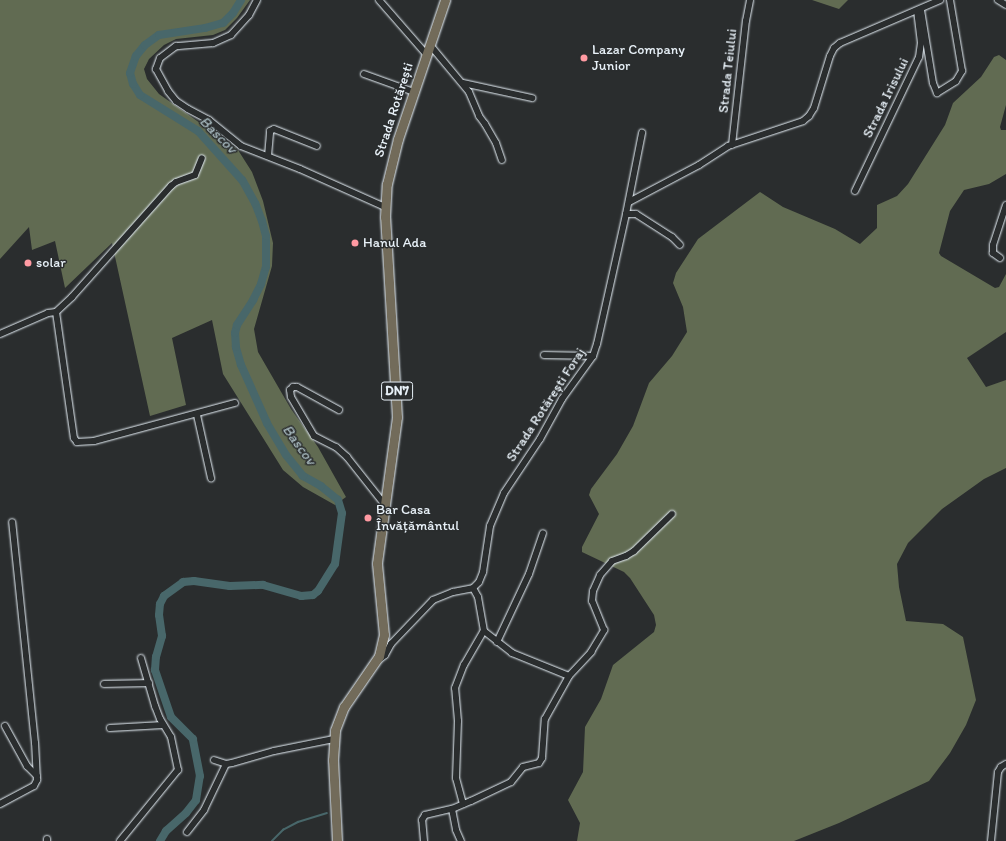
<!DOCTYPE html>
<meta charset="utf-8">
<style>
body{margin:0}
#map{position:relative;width:1006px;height:841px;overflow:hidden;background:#2a2d2e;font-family:Itim,sans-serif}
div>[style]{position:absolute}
.green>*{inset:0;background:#616b52}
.stream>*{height:1.5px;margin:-0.75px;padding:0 0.75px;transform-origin:0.75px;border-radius:0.75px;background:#48676a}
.river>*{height:8px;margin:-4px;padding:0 4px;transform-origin:4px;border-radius:4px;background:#48676a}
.roads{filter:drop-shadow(0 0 1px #e8f1f8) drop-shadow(0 0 1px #e8f1f8)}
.minor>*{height:6px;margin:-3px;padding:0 3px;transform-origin:3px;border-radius:3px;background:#2a2d2e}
.highway>*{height:9px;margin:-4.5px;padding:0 4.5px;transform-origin:4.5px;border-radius:4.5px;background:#726b5a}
.dots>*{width:11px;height:11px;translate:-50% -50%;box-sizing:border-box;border:2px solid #2a2d2e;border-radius:50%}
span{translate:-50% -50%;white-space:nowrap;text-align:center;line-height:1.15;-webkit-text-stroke:3px #2a2d2e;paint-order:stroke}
.shield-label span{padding:1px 3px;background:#2a2d2e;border:1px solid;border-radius:3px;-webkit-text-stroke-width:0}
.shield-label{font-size:13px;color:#e8f1f8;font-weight:700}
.poi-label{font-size:14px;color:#e8f1f8}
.left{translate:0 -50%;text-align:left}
.street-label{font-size:14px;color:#e8f1f8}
.water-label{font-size:15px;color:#a8babf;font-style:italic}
</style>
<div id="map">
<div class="green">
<i style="clip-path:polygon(0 0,250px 0,237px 18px,225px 30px,213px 35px,176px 39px,164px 45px,149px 59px,144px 69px,147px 79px,159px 94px,238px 150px,252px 172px,263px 201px,273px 243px,272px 266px,254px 329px,258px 352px,291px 409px,318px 447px,346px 497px,335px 505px,303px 487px,283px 470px,223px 374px,212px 320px,172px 338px,186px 405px,150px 416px,112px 243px,65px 288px,55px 241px,32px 250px,29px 227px,0 259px)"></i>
<i style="clip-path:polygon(812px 0,848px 0,839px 9px)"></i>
<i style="clip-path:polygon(999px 55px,1006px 60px,1006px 105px,1000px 127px,1001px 130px,1006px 130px,1006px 174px,989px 184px,964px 190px,950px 211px,939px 253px,941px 256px,995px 288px,999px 287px,1006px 274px,1006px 332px,967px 358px,986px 387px,1006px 380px,1006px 468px,984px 479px,942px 509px,908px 543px,897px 564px,899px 587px,906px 621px,943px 624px,963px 637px,976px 700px,966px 725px,950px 753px,929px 781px,839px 823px,794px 841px,577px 841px,580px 823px,568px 800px,583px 772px,585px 727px,601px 699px,613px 665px,654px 632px,656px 625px,654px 615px,630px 578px,624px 572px,582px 552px,582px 547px,599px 514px,589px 495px,591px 489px,617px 454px,633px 426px,649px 383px,672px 356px,687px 332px,683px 307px,673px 283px,676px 273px,698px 239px,760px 192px,783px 207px,835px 229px,860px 244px,877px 228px,877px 205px,897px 196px,908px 184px,945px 125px,953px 103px,981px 77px,994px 57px)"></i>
</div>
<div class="stream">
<i style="left:272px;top:841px;width:16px;rotate:-45deg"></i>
<i style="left:283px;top:830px;width:17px;rotate:-28deg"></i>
<i style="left:298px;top:822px;width:30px;rotate:-17deg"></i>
</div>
<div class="river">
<i style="left:160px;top:841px;width:12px;rotate:-59deg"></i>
<i style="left:166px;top:831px;width:27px;rotate:-42deg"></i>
<i style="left:186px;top:813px;width:16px;rotate:-52deg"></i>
<i style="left:196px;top:800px;width:24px;rotate:-81deg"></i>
<i style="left:200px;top:776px;width:38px;rotate:-101deg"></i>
<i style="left:193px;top:739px;width:31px;rotate:-135deg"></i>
<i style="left:171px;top:717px;width:50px;rotate:-108.8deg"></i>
<i style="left:155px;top:670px;width:13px;rotate:-86deg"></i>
<i style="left:156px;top:657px;width:22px;rotate:-74deg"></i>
<i style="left:162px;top:636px;width:21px;rotate:-98deg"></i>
<i style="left:159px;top:615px;width:11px;rotate:-85deg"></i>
<i style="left:160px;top:604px;width:9px;rotate:-63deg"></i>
<i style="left:164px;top:596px;width:24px;rotate:-36deg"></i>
<i style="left:183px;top:582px;width:11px;rotate:-5deg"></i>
<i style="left:194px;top:581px;width:36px;rotate:8deg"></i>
<i style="left:230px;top:586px;width:33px;rotate:-2deg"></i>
<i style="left:263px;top:585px;width:40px;rotate:16deg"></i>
<i style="left:301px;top:596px;width:12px;rotate:-5deg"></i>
<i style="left:313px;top:595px;width:6px;rotate:-39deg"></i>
<i style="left:318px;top:591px;width:32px;rotate:-58deg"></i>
<i style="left:335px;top:564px;width:51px;rotate:-82.2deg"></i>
<i style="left:342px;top:513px;width:14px;rotate:-107deg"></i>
<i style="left:338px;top:500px;width:22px;rotate:-141deg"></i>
<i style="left:321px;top:486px;width:21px;rotate:-151deg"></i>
<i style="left:303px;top:476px;width:27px;rotate:-129deg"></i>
<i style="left:286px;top:455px;width:37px;rotate:-121deg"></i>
<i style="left:267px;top:423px;width:64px;rotate:-114.1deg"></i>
<i style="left:241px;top:365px;width:19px;rotate:-106deg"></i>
<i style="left:236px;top:347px;width:14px;rotate:-94deg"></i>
<i style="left:235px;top:333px;width:8px;rotate:-76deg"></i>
<i style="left:237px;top:325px;width:30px;rotate:-57deg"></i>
<i style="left:253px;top:300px;width:18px;rotate:-63deg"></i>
<i style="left:261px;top:284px;width:18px;rotate:-74deg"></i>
<i style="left:266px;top:267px;width:31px;rotate:-90deg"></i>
<i style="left:266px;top:236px;width:16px;rotate:-105deg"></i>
<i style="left:262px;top:221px;width:19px;rotate:-111deg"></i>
<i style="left:255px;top:203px;width:26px;rotate:-119deg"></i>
<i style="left:242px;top:180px;width:66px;rotate:-131.9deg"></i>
<i style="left:198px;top:131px;width:68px;rotate:-148.2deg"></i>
<i style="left:140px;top:95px;width:13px;rotate:-122deg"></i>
<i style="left:133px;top:84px;width:11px;rotate:-105deg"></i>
<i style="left:130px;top:73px;width:18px;rotate:-71deg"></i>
<i style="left:136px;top:56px;width:14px;rotate:-51deg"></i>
<i style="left:145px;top:45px;width:17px;rotate:-36deg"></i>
<i style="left:159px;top:35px;width:47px;rotate:-8.7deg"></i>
<i style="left:205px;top:28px;width:19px;rotate:-16deg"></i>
<i style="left:223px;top:23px;width:14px;rotate:-45deg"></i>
<i style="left:233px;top:13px;width:15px;rotate:-58deg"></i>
</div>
<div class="roads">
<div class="minor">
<i style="left:257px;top:0;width:17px;rotate:118deg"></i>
<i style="left:249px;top:15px;width:27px;rotate:132deg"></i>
<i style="left:231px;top:35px;width:20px;rotate:156deg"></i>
<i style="left:213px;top:43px;width:37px;rotate:175deg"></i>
<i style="left:176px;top:46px;width:20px;rotate:143deg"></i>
<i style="left:160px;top:58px;width:12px;rotate:110deg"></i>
<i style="left:156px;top:69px;width:25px;rotate:61deg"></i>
<i style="left:168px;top:91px;width:13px;rotate:51deg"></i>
<i style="left:176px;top:101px;width:14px;rotate:34deg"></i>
<i style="left:188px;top:109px;width:24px;rotate:28deg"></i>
<i style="left:209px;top:120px;width:41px;rotate:39.1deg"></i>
<i style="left:241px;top:146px;width:63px;rotate:21.3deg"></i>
<i style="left:300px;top:169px;width:93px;rotate:24.1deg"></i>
<i style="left:379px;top:0;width:73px;rotate:48.9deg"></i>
<i style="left:998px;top:0;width:9px;rotate:32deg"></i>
<i style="left:921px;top:10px;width:74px;rotate:80.7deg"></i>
<i style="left:933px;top:83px;width:11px;rotate:68deg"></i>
<i style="left:937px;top:93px;width:22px;rotate:-32deg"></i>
<i style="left:956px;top:81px;width:12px;rotate:-59deg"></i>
<i style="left:962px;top:71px;width:72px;rotate:-99.6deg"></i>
<i style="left:430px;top:45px;width:61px;rotate:50.3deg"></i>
<i style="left:469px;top:92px;width:26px;rotate:67deg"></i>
<i style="left:479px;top:116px;width:10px;rotate:53deg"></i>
<i style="left:485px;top:124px;width:22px;rotate:60deg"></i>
<i style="left:496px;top:143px;width:18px;rotate:71deg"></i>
<i style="left:364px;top:74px;width:53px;rotate:19.8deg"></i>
<i style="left:463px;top:83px;width:71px;rotate:12.3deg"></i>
<i style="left:732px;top:145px;width:125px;rotate:-83.6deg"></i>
<i style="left:746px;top:21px;width:21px;rotate:-79deg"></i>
<i style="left:268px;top:156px;width:25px;rotate:-85deg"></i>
<i style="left:270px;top:131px;width:4px;rotate:-27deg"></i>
<i style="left:274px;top:129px;width:46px;rotate:21.6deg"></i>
<i style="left:855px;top:191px;width:148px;rotate:-64.5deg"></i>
<i style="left:919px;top:57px;width:14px;rotate:-82deg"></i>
<i style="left:921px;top:43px;width:32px;rotate:-97deg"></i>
<i style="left:629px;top:202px;width:79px;rotate:-27.9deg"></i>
<i style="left:699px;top:165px;width:35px;rotate:-33deg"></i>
<i style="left:728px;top:146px;width:79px;rotate:-18.4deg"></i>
<i style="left:803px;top:121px;width:8px;rotate:-40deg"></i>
<i style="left:809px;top:116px;width:9px;rotate:-58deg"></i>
<i style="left:814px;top:108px;width:54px;rotate:-72.9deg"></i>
<i style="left:830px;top:56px;width:9px;rotate:-63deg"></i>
<i style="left:834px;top:48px;width:8px;rotate:-40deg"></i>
<i style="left:840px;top:43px;width:109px;rotate:-23.3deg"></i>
<i style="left:626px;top:214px;width:10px"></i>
<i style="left:636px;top:214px;width:43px;rotate:32.6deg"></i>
<i style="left:672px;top:237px;width:11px;rotate:45deg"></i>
<i style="left:1000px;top:258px;width:9px;rotate:-144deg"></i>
<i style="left:993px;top:253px;width:8px;rotate:-90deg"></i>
<i style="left:993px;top:245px;width:42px;rotate:-72deg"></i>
<i style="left:56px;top:312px;width:127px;rotate:81.9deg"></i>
<i style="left:74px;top:438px;width:5px;rotate:53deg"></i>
<i style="left:77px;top:442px;width:17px;rotate:-3deg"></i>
<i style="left:94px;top:441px;width:146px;rotate:-15.1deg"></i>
<i style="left:56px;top:312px;width:22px;rotate:-43deg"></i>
<i style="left:72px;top:297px;width:149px;rotate:-48.3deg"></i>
<i style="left:171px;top:186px;width:6px;rotate:-39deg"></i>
<i style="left:176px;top:182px;width:20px;rotate:-20deg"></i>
<i style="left:195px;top:175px;width:18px;rotate:-68deg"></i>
<i style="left:0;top:334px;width:52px;rotate:-23.6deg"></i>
<i style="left:48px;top:313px;width:8px;rotate:-7deg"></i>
<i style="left:544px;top:355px;width:49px;rotate:1.2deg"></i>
<i style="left:339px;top:410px;width:48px;rotate:-151.3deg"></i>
<i style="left:297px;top:387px;width:4px;rotate:180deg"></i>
<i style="left:293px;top:387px;width:4px;rotate:135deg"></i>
<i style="left:290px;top:390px;width:7px;rotate:82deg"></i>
<i style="left:291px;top:397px;width:45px;rotate:59.5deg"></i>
<i style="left:314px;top:436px;width:25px;rotate:27deg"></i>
<i style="left:336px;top:447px;width:15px;rotate:42deg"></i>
<i style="left:347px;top:457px;width:61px;rotate:51.6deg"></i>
<i style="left:197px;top:415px;width:65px;rotate:77.5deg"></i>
<i style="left:484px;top:631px;width:36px;rotate:38deg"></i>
<i style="left:512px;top:653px;width:61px;rotate:22deg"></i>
<i style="left:497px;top:642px;width:75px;rotate:-64.8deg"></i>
<i style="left:529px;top:574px;width:43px;rotate:-71.1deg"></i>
<i style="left:377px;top:661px;width:10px;rotate:-37deg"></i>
<i style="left:385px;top:655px;width:13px;rotate:-61deg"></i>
<i style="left:391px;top:644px;width:61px;rotate:-46.3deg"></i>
<i style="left:433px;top:600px;width:22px;rotate:-22deg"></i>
<i style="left:453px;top:592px;width:20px;rotate:-11deg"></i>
<i style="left:473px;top:588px;width:8px;rotate:-45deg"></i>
<i style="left:479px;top:582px;width:11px;rotate:-68deg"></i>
<i style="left:483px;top:572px;width:47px;rotate:-81.3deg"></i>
<i style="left:490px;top:526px;width:36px;rotate:-67deg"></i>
<i style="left:504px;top:493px;width:65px;rotate:-56.3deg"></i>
<i style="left:540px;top:439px;width:46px;rotate:-61.2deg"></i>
<i style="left:562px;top:399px;width:53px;rotate:-54.2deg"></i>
<i style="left:593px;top:356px;width:13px;rotate:-72deg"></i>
<i style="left:597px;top:344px;width:133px;rotate:-77.4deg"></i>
<i style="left:626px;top:214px;width:83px;rotate:-78.8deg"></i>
<i style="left:104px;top:684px;width:45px;rotate:-1.3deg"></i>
<i style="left:5px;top:726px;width:46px;rotate:61.2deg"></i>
<i style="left:27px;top:766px;width:14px;rotate:45deg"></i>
<i style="left:110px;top:728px;width:53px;rotate:-3.2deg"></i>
<i style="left:214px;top:760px;width:13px;rotate:18deg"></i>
<i style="left:226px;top:764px;width:6px;rotate:-9deg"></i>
<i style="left:232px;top:763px;width:44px;rotate:-15.9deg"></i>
<i style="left:274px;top:751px;width:61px;rotate:-11.3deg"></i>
<i style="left:0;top:804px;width:38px;rotate:-28deg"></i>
<i style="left:34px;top:786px;width:7px;rotate:-63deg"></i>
<i style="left:37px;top:780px;width:37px;rotate:-93deg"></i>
<i style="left:35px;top:743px;width:222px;rotate:-95.9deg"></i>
<i style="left:463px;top:804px;width:27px;rotate:-105deg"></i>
<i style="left:456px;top:778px;width:57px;rotate:-88deg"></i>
<i style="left:458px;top:721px;width:33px;rotate:-95deg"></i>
<i style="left:455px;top:688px;width:25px;rotate:-69deg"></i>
<i style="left:464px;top:665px;width:39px;rotate:-60deg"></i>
<i style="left:484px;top:631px;width:35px;rotate:-100deg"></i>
<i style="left:478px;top:597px;width:10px;rotate:-119deg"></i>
<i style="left:452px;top:809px;width:21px;rotate:79deg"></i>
<i style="left:456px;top:830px;width:12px;rotate:66deg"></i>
<i style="left:187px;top:832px;width:28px;rotate:-52deg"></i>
<i style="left:204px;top:810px;width:51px;rotate:-64.4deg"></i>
<i style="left:47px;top:839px;width:2px;rotate:90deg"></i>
<i style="left:120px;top:841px;width:92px;rotate:-50.8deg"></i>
<i style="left:178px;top:770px;width:34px;rotate:-102deg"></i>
<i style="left:171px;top:737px;width:21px;rotate:-121deg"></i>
<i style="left:160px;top:719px;width:14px;rotate:-111deg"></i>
<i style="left:155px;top:706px;width:50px;rotate:-106.3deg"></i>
<i style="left:424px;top:841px;width:21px;rotate:-95deg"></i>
<i style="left:422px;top:820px;width:6px;rotate:-59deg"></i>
<i style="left:425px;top:815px;width:28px;rotate:-13deg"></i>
<i style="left:452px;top:809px;width:21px;rotate:-23deg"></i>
<i style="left:471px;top:801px;width:44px;rotate:-25.4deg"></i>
<i style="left:511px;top:782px;width:19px;rotate:-51deg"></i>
<i style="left:523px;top:767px;width:16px;rotate:-14deg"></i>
<i style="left:539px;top:763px;width:6px;rotate:-59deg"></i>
<i style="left:542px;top:758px;width:39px;rotate:-86deg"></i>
<i style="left:545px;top:719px;width:49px;rotate:-60.8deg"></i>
<i style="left:569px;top:676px;width:33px;rotate:-47deg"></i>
<i style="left:591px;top:652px;width:26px;rotate:-59deg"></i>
<i style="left:604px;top:630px;width:31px;rotate:-112deg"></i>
<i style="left:592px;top:601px;width:10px;rotate:-84deg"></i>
<i style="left:593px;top:591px;width:17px;rotate:-66deg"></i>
<i style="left:600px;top:575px;width:18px;rotate:-49deg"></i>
<i style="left:612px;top:561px;width:15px;rotate:-20deg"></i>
<i style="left:626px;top:556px;width:9px;rotate:-32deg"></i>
<i style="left:634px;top:551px;width:53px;rotate:-44.2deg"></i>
<i style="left:991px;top:841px;width:69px;rotate:-84.2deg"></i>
<i style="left:998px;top:772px;width:6px;rotate:-59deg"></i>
<i style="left:1001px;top:767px;width:6px;rotate:-31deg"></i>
</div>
<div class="highway">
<i style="left:337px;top:841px;width:81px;rotate:-92.8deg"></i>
<i style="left:333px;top:760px;width:30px;rotate:-86deg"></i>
<i style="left:335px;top:730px;width:25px;rotate:-69deg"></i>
<i style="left:344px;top:707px;width:62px;rotate:-55.5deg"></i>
<i style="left:379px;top:656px;width:22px;rotate:-77deg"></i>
<i style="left:384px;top:635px;width:72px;rotate:-95.6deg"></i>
<i style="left:377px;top:563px;width:147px;rotate:-82.2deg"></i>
<i style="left:397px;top:417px;width:200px;rotate:-93.4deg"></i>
<i style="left:385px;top:217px;width:33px;rotate:-87deg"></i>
<i style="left:387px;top:184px;width:46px;rotate:-76.3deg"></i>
<i style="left:398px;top:139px;width:147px;rotate:-71.3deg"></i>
</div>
</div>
<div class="dots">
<i style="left:584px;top:58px;background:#ff9aa2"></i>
<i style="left:355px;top:243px;background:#ff9aa2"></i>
<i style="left:28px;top:263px;background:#ff9aa2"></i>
<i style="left:368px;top:518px;background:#ff9aa2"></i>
</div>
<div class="shield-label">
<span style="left:397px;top:391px">DN7</span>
</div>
<div class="poi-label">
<span class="left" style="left:592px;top:58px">Lazar Company<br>Junior</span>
<span class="left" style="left:363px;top:243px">Hanul Ada</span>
<span class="left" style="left:36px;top:263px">solar</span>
<span class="left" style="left:376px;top:518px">Bar Casa<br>Învățământul</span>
</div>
<div class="street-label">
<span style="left:728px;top:71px;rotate:-84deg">Strada Teiului</span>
<span style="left:886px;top:98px;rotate:-64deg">Strada Irisului</span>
<span style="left:394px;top:110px;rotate:-72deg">Strada Rotărești</span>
<span style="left:546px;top:405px;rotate:-57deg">Strada Rotărești Foraj</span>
</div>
<div class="water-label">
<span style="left:218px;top:135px;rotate:45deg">Bascov</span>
<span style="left:299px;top:445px;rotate:54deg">Bascov</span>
</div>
</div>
